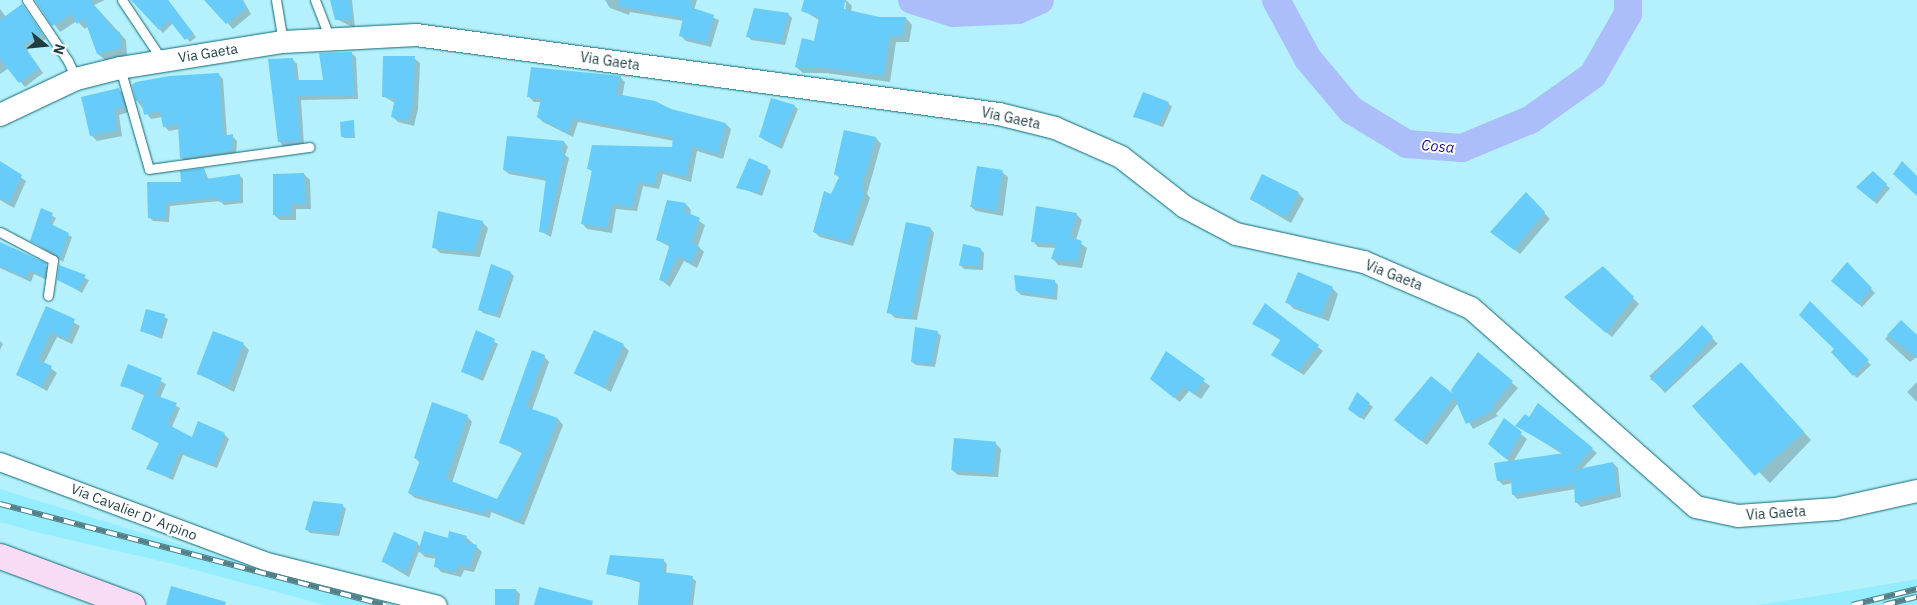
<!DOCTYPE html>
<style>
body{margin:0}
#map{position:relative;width:1917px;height:605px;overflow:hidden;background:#b4f1fc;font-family:"IBM Plex Sans",sans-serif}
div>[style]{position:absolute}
.built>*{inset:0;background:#95eeff}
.shadow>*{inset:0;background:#0003;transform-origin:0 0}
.river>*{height:28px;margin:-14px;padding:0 14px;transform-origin:14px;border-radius:14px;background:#abbef9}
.building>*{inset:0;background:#67ccfa;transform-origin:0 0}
.roads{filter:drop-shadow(0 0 1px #0f6875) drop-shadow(0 0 1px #0f6875)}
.service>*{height:9px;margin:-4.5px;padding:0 4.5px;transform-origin:4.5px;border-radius:4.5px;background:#fff}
.minor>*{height:18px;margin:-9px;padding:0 9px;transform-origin:9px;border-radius:9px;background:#fff}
.tertiary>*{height:22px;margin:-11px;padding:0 11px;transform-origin:11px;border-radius:11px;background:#fff}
.secondary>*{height:25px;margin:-12.5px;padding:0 12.5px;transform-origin:12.5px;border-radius:12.5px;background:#f8dcf5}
.rail>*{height:5.5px;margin-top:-2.75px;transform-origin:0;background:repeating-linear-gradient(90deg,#fff 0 11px,#547f87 0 22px);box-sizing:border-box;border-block:1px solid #547f87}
span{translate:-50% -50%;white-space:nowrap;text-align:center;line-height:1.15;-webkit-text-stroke:4px #fff;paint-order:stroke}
.street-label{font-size:14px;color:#1e3e44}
.water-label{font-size:15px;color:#171282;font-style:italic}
.north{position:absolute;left:20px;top:20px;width:50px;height:50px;-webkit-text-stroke:4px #fff;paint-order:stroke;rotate:107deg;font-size:14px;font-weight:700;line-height:20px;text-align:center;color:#1e3e44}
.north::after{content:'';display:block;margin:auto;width:18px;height:22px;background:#1e3e44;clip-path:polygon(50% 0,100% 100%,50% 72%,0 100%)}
</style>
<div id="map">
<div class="built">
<i style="clip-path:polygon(0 489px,207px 553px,416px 605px,325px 605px,173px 564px,36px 532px,0 522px)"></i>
<i style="clip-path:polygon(1917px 579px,1917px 605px,1756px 605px,1836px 593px)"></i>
</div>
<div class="shadow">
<i style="clip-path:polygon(36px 0,105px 0,94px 5px,126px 40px,127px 55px,105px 60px,98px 54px,88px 26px,85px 29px,77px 21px,60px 32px)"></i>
<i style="clip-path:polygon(132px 0,168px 0,196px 37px,190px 42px,173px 23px,163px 33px)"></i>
<i style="clip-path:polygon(206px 0,243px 0,251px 14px,233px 29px)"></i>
<i style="clip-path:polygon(332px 0,352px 0,355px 28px,336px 19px)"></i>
<i style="clip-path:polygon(605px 0,697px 0,694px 10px,719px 20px,711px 47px,686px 41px,681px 36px,684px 21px,630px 12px,629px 15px,610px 8px)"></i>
<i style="clip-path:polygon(evenodd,805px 0,846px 0,852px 6px,851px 12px,878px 18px,906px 18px,912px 25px,909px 42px,896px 42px,890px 82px,826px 73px,803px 73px,796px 67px,815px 43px,819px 20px,802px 10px,805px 0,844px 2px,846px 2px,845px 16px,842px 15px,844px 2px)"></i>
<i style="clip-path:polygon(22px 6px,46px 39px,27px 50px,43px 73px,25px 87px,9px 68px,0 74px,0 9px,6px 17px)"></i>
<i style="clip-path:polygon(788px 14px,792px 18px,785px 45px,751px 40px,748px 36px)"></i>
<i style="clip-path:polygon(351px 53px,356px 57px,358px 99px,301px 100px,304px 145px,283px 146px,279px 141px,293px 60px,297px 64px,299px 81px,325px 81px)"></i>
<i style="clip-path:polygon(414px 58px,420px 63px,418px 109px,414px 126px,398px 122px,392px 116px,395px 103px,383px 96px)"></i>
<i style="clip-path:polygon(218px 74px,223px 79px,227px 136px,232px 136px,237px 141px,236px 156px,186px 163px,181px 158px,180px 129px,169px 131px,164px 126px,162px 117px,151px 119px,137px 101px)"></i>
<i style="clip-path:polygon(620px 77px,625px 82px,622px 97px,726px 124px,731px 129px,723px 159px,697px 151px,691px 182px,663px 174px,659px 189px,643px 186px,637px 211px,616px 209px,612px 233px,587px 229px,582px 223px,593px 172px,589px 169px,674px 148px,674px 141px,578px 122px,573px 137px,543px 122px,538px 117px,541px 102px,534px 102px,529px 97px)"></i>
<i style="clip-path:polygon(119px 90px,125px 95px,129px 112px,119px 115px,122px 136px,97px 141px,91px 135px)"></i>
<i style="clip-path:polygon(1168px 103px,1172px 107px,1163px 127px,1135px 117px)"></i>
<i style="clip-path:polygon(794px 106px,798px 109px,782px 149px,764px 140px,760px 136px)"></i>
<i style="clip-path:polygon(354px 122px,355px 138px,344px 138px,342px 136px)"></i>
<i style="clip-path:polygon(845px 131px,876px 138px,881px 144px,867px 194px,870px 198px,853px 246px,820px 237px,814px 232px,840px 178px,835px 174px)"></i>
<i style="clip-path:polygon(508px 138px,564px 142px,568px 147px,565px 155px,569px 158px,551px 237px,540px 231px,547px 181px,509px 174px,504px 170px)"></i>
<i style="clip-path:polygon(0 163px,26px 181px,14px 208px,0 200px)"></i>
<i style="clip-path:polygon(767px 167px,771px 171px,762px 196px,738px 187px)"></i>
<i style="clip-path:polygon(204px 169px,209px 180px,240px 176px,243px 179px,243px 203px,224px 205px,220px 201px,170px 206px,169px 222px,153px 221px,149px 217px,182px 184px)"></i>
<i style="clip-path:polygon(1002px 172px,1008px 177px,1003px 216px,976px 211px,970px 206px)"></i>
<i style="clip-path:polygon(304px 174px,310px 180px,311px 209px,296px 209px,296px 220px,280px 220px,274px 215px)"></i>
<i style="clip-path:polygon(1886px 185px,1890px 188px,1877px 204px,1862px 191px)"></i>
<i style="clip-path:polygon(1298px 193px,1304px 199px,1291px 223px,1250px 199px)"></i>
<i style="clip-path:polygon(1526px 194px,1550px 219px,1520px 254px,1498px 237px)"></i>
<i style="clip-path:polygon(686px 204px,691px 210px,690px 215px,705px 225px,698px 246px,704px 252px,697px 268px,684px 261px,670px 287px,660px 279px,670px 247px,657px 240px)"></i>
<i style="clip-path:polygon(42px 210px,56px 218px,52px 226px,72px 237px,63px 262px,31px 240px)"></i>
<i style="clip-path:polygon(1076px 214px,1082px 220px,1076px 240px,1087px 248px,1082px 268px,1058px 265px,1053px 259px,1056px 248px,1038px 247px,1033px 241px)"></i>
<i style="clip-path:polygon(482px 222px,488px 228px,480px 257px,440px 253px,434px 247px)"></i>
<i style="clip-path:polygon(930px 228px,934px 233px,917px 320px,895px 318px,890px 313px)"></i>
<i style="clip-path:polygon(0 243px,45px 265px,50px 270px,49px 281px,34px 274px,31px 282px,0 268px)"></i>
<i style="clip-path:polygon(980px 249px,984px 253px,983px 270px,964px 269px,960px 265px)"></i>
<i style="clip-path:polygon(1847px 264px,1875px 293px,1862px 307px,1833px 281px)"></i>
<i style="clip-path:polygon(60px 266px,89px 280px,82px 293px,58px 279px)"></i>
<i style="clip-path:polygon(1603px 268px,1639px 304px,1612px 337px,1571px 303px)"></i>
<i style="clip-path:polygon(511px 273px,514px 276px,500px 318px,483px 313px,480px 309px)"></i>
<i style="clip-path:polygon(1054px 281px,1058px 285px,1057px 300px,1021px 295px,1017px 291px)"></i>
<i style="clip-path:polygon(1332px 288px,1338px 294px,1329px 321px,1294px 309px,1288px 303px)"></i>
<i style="clip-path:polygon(1810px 303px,1871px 365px,1857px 378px,1832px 352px,1836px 349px)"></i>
<i style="clip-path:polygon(1265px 305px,1323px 351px,1304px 375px,1272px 355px,1282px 341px,1254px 324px)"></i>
<i style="clip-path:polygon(46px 307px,80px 326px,72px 344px,57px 337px,44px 363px,57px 373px,47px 391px,18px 375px)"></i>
<i style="clip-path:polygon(147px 310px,168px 319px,162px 339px,141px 331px)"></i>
<i style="clip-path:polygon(1901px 322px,1917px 337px,1917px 357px,1910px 362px,1885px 339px)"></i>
<i style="left:1702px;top:327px;width:23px;height:72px;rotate:47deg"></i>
<i style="clip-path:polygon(477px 332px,498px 344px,483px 381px,463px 372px)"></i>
<i style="clip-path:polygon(937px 332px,941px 336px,935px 367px,916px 365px,912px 362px)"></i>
<i style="clip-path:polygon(0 341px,3px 344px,0 350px)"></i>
<i style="clip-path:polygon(243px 344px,249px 350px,234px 392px,199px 374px)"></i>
<i style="clip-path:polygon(623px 345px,629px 351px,611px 392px,579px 375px)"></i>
<i style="clip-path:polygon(1166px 353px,1210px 386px,1201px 399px,1189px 391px,1180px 402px,1151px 379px)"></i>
<i style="clip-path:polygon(1478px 354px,1518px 388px,1496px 414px,1498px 416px,1473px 429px,1458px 403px,1427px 445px,1401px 425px,1431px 377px,1456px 398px)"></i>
<i style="clip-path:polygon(544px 356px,549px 362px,532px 410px,558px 419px,563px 425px,524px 525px,491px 512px,490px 518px,415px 498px,409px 493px,420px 463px,415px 458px,467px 416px,472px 422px,452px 483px,498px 500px,523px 454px,501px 442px)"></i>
<i style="clip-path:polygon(129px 365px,166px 384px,160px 398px,180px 408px,172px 427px,193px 439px,224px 434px,229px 439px,217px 468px,183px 455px,173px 480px,148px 469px,160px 444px,132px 429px,145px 396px,122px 385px)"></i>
<i style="clip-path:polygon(1748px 371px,1811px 440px,1770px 483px,1698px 410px)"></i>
<i style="clip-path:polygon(1917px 382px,1917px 402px,1907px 392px)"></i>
<i style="clip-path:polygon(1369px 404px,1373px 407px,1364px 420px,1353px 412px)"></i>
<i style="clip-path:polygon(1538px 405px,1597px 453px,1582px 469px,1613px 463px,1618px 468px,1621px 497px,1581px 507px,1576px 502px,1576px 489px,1517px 499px,1513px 494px,1513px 483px,1503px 485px,1498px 480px,1510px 462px,1489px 444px,1504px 420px,1527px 439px,1513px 462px,1564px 455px,1517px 426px,1529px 419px)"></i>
<i style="clip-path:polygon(995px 443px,1001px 449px,998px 477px,958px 475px,952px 470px)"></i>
<i style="clip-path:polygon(342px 505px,346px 509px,339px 536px,310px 533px,307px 530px)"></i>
<i style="clip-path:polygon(466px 537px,482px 552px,474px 572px,464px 570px,461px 577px,441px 572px,436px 566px,437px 559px,425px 557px,419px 551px,409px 577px,383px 562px,417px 543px,421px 547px)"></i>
<i style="clip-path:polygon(664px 561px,667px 564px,666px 574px,692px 578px,696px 581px,693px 605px,639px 605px,641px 583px,616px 575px)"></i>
<i style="clip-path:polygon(516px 590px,520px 594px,519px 605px,495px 605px)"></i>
</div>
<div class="river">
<i style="left:912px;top:0;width:43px;rotate:17.6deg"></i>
<i style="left:953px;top:13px;width:65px;rotate:-2.6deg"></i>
<i style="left:1018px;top:10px;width:24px;rotate:-24deg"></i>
<i style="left:1276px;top:0;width:67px;rotate:61.5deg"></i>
<i style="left:1308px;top:59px;width:67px;rotate:49.9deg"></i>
<i style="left:1351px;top:110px;width:66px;rotate:31.3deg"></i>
<i style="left:1407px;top:144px;width:55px;rotate:4.2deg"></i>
<i style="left:1462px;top:148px;width:74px;rotate:-22.4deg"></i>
<i style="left:1530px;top:120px;width:77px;rotate:-35.5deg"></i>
<i style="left:1593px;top:75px;width:70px;rotate:-60.2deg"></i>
<i style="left:1628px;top:14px;width:14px;rotate:-90deg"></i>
</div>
<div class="building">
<i style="clip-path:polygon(35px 0,90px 0,115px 31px,120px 32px,121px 48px,97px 54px,84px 18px,77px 24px,72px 14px,52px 26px)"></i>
<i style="clip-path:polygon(131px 0,168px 0,193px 33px,185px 40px,169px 20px,159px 30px)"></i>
<i style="clip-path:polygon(204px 0,242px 0,246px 8px,226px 24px)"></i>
<i style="clip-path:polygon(330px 0,349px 0,352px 19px,335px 20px)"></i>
<i style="clip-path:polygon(619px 0,691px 0,690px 7px,714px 15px,707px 43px,679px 36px,683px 18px,618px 6px)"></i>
<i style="clip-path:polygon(804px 0,845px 0,844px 9px,879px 17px,906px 17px,902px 36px,890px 36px,883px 76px,819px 67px,795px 67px,802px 38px,814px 41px,819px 17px,801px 11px)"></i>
<i style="clip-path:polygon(22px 4px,42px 33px,23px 45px,39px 68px,19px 83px,0 59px,0 20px)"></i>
<i style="clip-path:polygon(754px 8px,789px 13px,781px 42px,746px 37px)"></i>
<i style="clip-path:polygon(352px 52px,354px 95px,297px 96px,300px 141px,278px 142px,268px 59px,293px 58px,295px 80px,323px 80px,319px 53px)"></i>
<i style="clip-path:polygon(383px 56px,415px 56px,413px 103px,408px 121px,391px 117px,395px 98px,382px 97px)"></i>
<i style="clip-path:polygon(531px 67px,621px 76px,616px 94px,655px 101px,671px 109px,726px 123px,718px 154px,692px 146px,686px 177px,658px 170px,654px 185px,638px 182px,632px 207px,612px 204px,607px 228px,581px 224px,592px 170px,587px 169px,592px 145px,672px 147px,673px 137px,573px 118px,567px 133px,537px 117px,541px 98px,527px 97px)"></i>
<i style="clip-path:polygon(219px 73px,223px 136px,233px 134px,232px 151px,180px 158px,178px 124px,163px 127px,160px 111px,144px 115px,141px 100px,136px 101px,132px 85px,136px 82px,169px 76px)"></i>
<i style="clip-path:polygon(119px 88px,124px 106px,114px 110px,117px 130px,90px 136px,81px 97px)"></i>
<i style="clip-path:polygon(1143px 92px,1169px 102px,1159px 124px,1133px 117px)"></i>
<i style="clip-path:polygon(771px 98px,795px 105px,778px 146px,759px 137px)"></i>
<i style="clip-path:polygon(354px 120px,354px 137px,341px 137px,340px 122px)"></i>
<i style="clip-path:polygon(844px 130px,876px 137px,861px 189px,865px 191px,848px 242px,813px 232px,824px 191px,831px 194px,839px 177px,834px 174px)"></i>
<i style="clip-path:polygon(507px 136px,564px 141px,560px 152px,565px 153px,547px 233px,539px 232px,546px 178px,503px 170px)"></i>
<i style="clip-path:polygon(749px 158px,768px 166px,758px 193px,736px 188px)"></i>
<i style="clip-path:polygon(0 161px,22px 175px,9px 203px,0 198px)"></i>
<i style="clip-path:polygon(1902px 161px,1917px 176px,1917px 196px,1893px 174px)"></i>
<i style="left:977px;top:166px;width:26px;height:41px;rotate:9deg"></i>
<i style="clip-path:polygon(204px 168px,206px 179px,240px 174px,240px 200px,219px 202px,219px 197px,166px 203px,166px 218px,148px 218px,147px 182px,181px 182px,180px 171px)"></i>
<i style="clip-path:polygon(1873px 171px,1887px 184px,1873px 201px,1856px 187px)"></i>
<i style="clip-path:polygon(304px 173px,306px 204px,291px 204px,291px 215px,273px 215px,273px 174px)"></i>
<i style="left:1262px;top:174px;width:41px;height:28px;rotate:26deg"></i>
<i style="clip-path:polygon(1526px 192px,1545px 212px,1514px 250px,1490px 232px)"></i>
<i style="clip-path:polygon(667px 200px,686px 203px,684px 211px,700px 218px,691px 243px,699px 246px,691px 263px,678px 256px,665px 282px,659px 280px,670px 244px,656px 240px)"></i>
<i style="clip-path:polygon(1036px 206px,1077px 213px,1070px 237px,1082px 241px,1077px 262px,1051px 259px,1056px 244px,1031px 242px)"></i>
<i style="clip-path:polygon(41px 208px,53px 213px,49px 223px,69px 233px,59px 260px,56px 254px,30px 241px)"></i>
<i style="clip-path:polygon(438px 211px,483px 221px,474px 252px,432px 248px)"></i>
<i style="left:906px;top:222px;width:25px;height:93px;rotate:12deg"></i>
<i style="clip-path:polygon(0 242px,46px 263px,44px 277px,29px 270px,26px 278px,0 266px)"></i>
<i style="clip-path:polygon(963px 244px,981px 248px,979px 266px,959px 266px)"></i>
<i style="clip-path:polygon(1847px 262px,1872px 288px,1858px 304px,1831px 281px)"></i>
<i style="clip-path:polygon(491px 264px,511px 272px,496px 315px,478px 310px)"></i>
<i style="clip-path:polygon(59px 265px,86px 275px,78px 290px,57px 280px)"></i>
<i style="clip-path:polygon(1603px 266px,1634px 297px,1606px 333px,1564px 297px)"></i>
<i style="left:1298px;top:272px;width:38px;height:33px;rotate:23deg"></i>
<i style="clip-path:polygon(1014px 275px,1055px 280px,1054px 297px,1016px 291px)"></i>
<i style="clip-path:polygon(1810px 301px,1869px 360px,1853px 376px,1831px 352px,1834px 349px,1799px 315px)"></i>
<i style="clip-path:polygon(1265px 303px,1319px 345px,1298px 371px,1271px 355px,1281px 339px,1252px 324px)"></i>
<i style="clip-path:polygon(46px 306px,75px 319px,67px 339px,51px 332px,38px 360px,52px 366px,41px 387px,16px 375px)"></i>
<i style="left:146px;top:309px;width:20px;height:23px;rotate:15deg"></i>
<i style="clip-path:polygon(1901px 320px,1917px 335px,1917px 358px,1887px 335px)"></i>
<i style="clip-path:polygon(1702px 325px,1713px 337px,1666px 390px,1650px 379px)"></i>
<i style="clip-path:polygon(915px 327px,938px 331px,931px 364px,911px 362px)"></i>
<i style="clip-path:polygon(476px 330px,495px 339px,479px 378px,461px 372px)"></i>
<i style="left:594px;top:330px;width:33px;height:48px;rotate:25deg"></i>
<i style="left:213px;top:331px;width:33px;height:46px;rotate:21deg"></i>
<i style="clip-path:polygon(532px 350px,545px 355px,526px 407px,558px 418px,519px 521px,486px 508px,485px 514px,408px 493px,420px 460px,414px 458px,432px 402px,468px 415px,446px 479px,497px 499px,523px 451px,499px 443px)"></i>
<i style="clip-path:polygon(1166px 351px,1205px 379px,1194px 394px,1183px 386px,1174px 398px,1150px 379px)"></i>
<i style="clip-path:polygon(1478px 352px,1513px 381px,1491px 408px,1494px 410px,1466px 424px,1454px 397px,1421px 441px,1394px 420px,1431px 376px,1452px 393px,1451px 390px)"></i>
<i style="left:1741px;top:362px;width:94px;height:66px;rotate:48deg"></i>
<i style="clip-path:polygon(128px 364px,162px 378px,155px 395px,177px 403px,167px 424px,192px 437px,198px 421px,225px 433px,213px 465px,179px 452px,169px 477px,146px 469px,159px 443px,131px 429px,145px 393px,120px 386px)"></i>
<i style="clip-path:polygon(1357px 392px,1370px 403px,1360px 418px,1348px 409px)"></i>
<i style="clip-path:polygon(1538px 403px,1593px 448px,1573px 470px,1613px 462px,1617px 492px,1575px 503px,1574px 484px,1512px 495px,1511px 478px,1497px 481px,1494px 463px,1564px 453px,1515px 426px,1525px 414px,1529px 417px)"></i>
<i style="clip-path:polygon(1504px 418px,1522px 432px,1506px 459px,1488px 444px)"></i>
<i style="left:954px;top:438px;width:42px;height:32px;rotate:5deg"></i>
<i style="clip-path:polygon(313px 501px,343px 504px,336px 533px,305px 530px)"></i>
<i style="clip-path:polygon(424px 531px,448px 538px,449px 531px,467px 536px,464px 541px,477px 545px,469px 567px,459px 565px,455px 572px,434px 567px,436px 555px,418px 552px)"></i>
<i style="left:394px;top:532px;width:26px;height:32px;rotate:23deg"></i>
<i style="clip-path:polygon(610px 555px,664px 559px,663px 572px,693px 576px,689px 605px,638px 605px,640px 581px,606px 574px)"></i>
<i style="clip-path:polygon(171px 586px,226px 602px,225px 605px,166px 605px)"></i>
<i style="clip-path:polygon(539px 587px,593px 601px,592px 605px,534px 605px)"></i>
<i style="left:495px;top:589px;width:21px;height:16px"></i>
</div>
<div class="roads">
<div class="service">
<i style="left:27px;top:0;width:73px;rotate:56.1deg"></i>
<i style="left:68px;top:61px;width:19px;rotate:65deg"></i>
<i style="left:122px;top:0;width:72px;rotate:56.3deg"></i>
<i style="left:276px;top:0;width:43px;rotate:80.5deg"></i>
<i style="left:315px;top:0;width:42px;rotate:69deg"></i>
<i style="left:120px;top:68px;width:105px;rotate:74deg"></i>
<i style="left:149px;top:169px;width:162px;rotate:-7.8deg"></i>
<i style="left:0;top:232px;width:60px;rotate:27.8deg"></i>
<i style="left:53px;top:260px;width:36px;rotate:98deg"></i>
</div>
<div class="minor">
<i style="left:0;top:462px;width:285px;rotate:20.5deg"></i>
<i style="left:267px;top:562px;width:176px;rotate:14.1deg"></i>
</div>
<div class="tertiary">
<i style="left:0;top:115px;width:84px;rotate:-25.3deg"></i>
<i style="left:76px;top:79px;width:45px;rotate:-14deg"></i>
<i style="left:120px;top:68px;width:165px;rotate:-9.1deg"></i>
<i style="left:283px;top:42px;width:133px;rotate:-3deg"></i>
<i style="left:416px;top:35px;width:588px;rotate:7.72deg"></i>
<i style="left:999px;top:114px;width:58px;rotate:14deg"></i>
<i style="left:1055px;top:128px;width:72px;rotate:23.7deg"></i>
<i style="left:1121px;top:157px;width:81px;rotate:38deg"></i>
<i style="left:1185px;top:207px;width:58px;rotate:27.9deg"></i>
<i style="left:1236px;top:234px;width:131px;rotate:12.3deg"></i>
<i style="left:1364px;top:262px;width:116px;rotate:23.3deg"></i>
<i style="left:1471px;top:308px;width:300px;rotate:41.5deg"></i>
<i style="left:1696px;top:507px;width:43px;rotate:12.1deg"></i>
<i style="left:1738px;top:516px;width:98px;rotate:-4.1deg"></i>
<i style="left:1836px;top:509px;width:83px;rotate:-12.5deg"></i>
</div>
<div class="secondary">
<i style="left:0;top:556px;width:141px;rotate:20.4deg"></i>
</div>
</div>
<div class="rail">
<i style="left:0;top:504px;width:399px;rotate:14.7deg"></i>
<i style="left:1852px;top:605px;width:67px;rotate:-13.8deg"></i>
<i style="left:1884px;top:605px;width:34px;rotate:-14deg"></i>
</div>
<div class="street-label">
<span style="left:208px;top:53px;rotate:-9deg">Via Gaeta</span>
<span style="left:610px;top:61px;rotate:8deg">Via Gaeta</span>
<span style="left:1011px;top:118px;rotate:12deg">Via Gaeta</span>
<span style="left:1394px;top:275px;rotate:21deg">Via Gaeta</span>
<span style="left:134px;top:512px;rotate:21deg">Via Cavalier D' Arpino</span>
<span style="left:1776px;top:513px;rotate:-4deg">Via Gaeta</span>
</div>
<div class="water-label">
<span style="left:1438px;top:146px;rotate:5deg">Cosa</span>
</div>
<div class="north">N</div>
</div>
